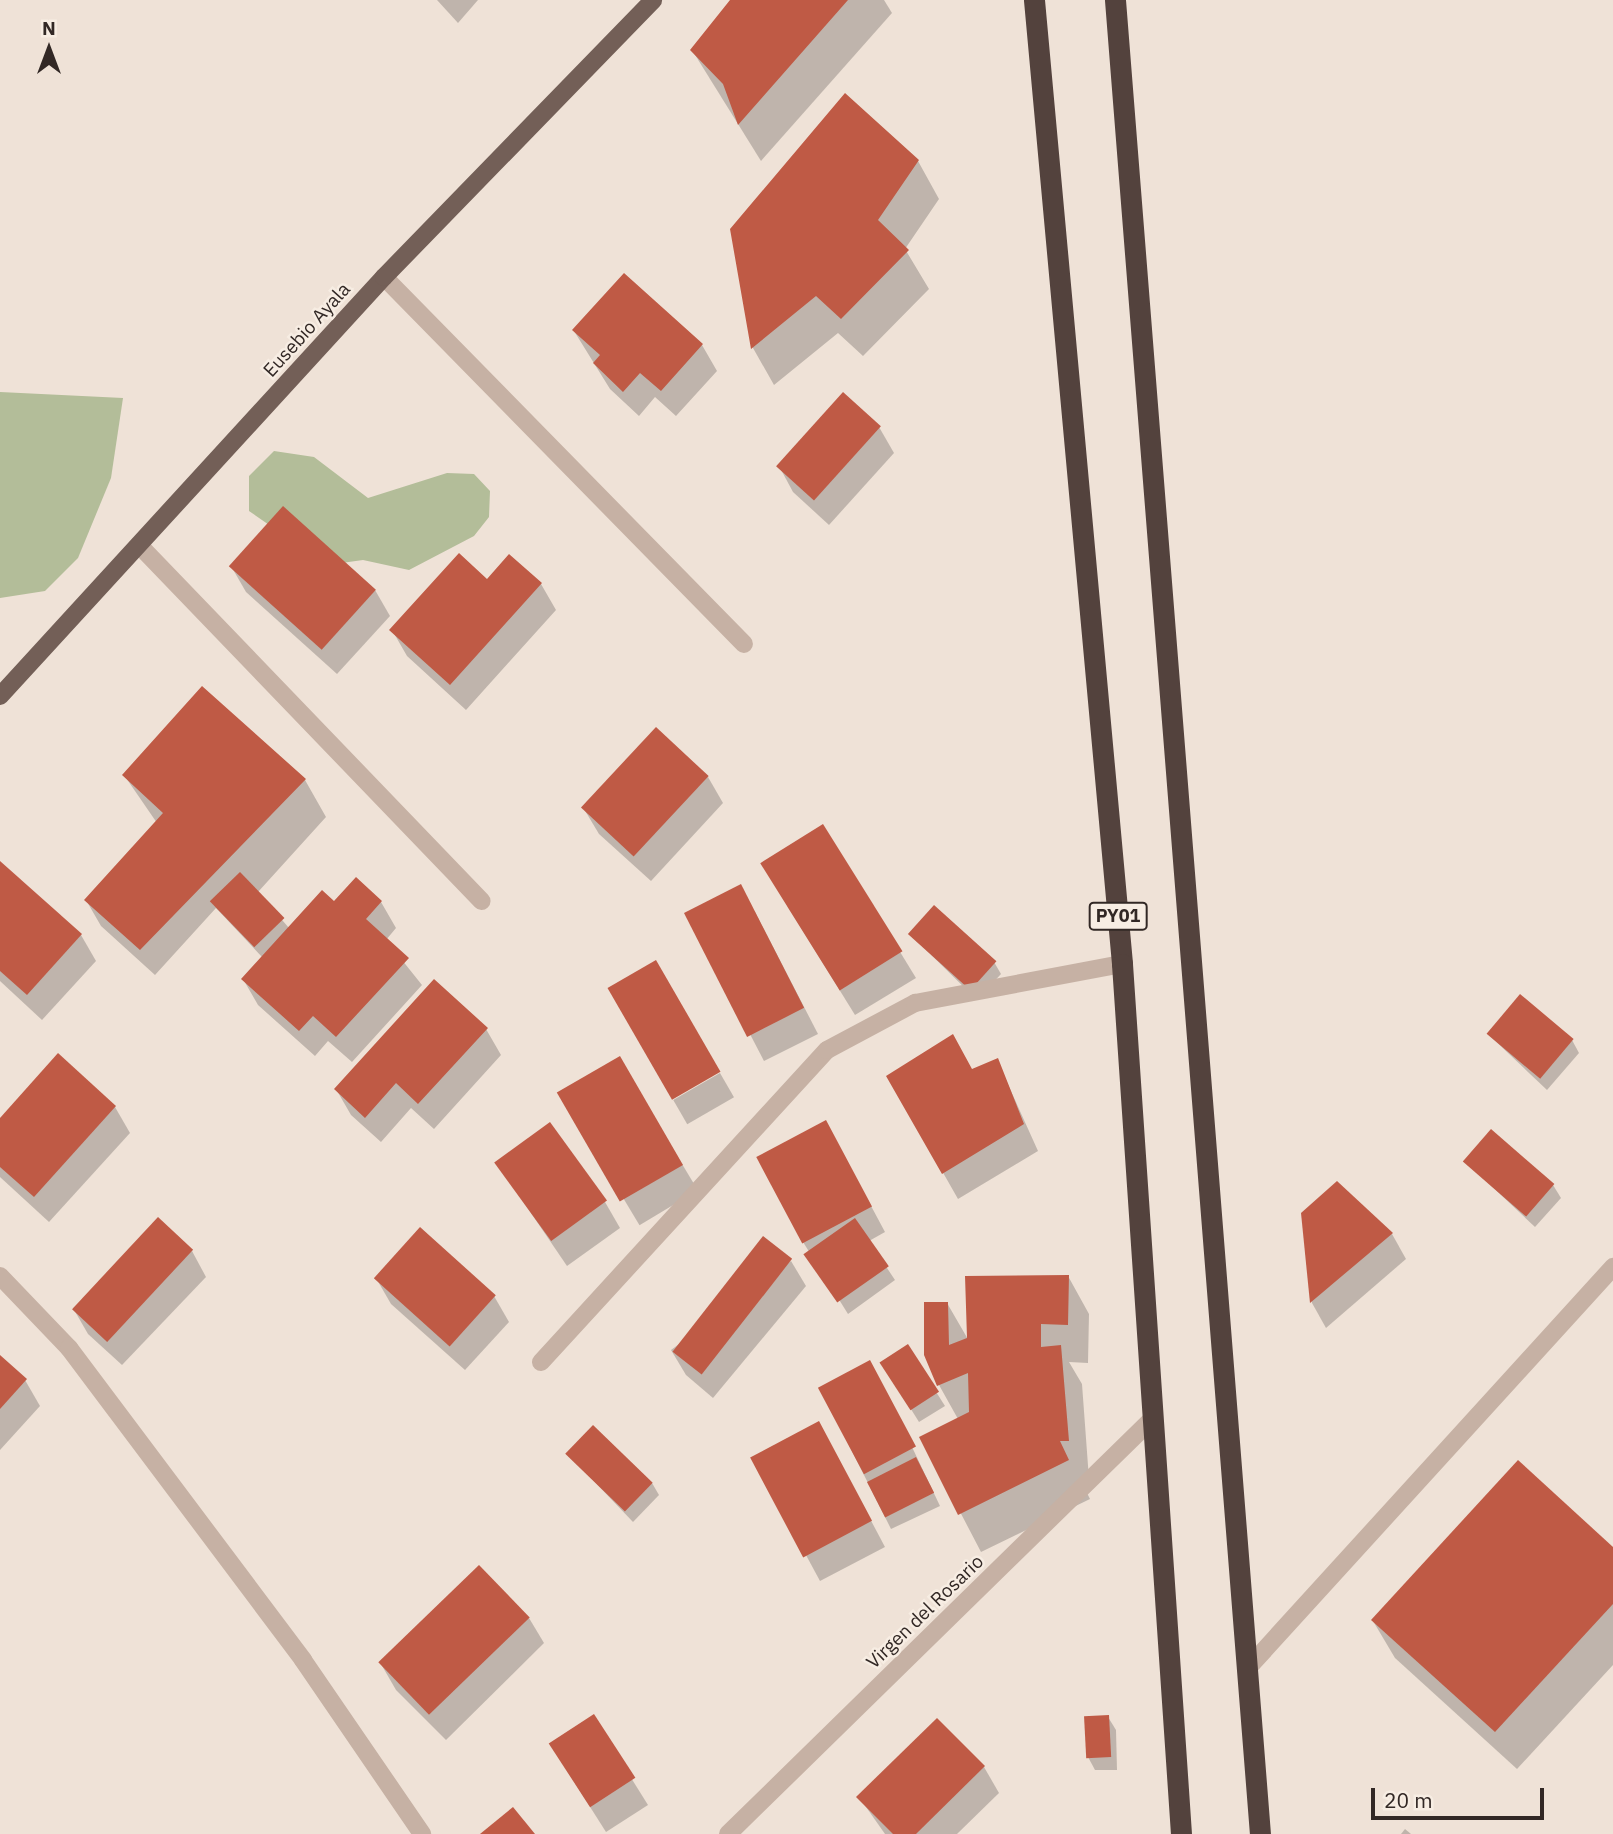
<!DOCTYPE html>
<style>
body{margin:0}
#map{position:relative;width:1613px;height:1834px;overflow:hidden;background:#efe2d7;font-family:"IBM Plex Sans",sans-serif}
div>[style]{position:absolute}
.green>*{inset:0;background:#b3bd99}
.shadow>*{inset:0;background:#0003;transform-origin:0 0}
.building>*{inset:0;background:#bf5a45;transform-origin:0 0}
.minor>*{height:18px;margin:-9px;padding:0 9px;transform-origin:9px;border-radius:9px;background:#c6b1a4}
.major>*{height:18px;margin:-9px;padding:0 9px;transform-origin:9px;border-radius:9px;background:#735f57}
.highway>*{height:21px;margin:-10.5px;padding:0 10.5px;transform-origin:10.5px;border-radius:10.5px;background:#53423d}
span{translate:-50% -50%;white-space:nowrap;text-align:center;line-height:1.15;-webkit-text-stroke:5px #f7ede3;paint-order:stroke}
.shield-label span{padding:2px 5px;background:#f7ede3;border:2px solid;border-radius:5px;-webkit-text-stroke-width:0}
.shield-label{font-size:18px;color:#322825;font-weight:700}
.street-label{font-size:19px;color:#322825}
.north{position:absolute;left:14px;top:14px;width:70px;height:70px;-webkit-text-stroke:5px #f7ede3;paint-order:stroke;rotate:0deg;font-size:19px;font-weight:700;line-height:28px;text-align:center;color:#322825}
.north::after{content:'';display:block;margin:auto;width:24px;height:32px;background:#322825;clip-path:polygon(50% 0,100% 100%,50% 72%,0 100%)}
.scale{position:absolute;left:1371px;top:1788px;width:173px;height:32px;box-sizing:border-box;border:4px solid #322825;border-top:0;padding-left:9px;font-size:21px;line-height:24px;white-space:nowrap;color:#322825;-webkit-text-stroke:5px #f7ede3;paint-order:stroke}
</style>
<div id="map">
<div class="green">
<i style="clip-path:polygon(0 392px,123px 398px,111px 478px,78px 558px,45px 591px,0 598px)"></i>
<i style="clip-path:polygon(274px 451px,314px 457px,368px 498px,447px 473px,474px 474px,490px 491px,489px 517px,474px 536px,409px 570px,363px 560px,327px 565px,249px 511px,249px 476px)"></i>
</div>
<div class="shadow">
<i style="clip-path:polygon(437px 0,478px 0,458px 23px)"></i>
<i style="clip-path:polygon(733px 0,884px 0,892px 13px,761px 161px,692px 50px)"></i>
<i style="clip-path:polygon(918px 161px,939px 199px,905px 249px,929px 289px,863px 356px,838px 333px,774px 385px,753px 348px,732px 230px)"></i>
<i style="clip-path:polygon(574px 331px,702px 345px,717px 371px,676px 416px,655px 397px,639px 416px,610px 389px)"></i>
<i style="clip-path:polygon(879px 427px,894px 453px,829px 525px,793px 492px,779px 466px)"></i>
<i style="clip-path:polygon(283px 508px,375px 590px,390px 616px,337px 674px,246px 592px,231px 566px)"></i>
<i style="clip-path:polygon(510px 556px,541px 584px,556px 610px,466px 710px,407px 656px,392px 630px,487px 581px)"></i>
<i style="clip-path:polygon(124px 775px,305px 780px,326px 817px,258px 892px,289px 928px,334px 904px,356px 880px,381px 902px,396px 928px,386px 940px,422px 985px,352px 1062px,328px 1041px,315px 1056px,258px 1005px,243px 979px,262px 957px,216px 908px,155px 975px,101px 926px,86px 900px,157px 823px)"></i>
<i style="clip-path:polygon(708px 777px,723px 803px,651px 881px,599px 834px,584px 809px)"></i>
<i style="clip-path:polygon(823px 826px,916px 978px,855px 1015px,777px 889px)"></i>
<i style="clip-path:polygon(0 863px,81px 935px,96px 961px,42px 1020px,0 981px)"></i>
<i style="clip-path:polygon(755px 912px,818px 1034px,764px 1061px,687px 913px)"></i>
<i style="clip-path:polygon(910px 934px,994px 962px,1001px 974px,977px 1000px)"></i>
<i style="clip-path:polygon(486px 1029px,501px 1055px,434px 1129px,411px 1108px,381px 1142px,351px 1115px,336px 1089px)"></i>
<i style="clip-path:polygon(1488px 1034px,1572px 1040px,1579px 1053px,1547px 1090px)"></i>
<i style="clip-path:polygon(58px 1056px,115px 1107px,130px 1133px,49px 1222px,0 1177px,0 1120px)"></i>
<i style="left:619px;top:1059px;width:153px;height:68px;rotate:59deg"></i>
<i style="clip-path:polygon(997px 1060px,1038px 1151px,958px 1199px,888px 1076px,972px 1071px)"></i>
<i style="left:720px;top:1073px;width:28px;height:54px;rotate:60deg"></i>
<i style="clip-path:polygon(840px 1148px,885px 1232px,869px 1241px,895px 1280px,848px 1314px,803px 1242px)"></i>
<i style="clip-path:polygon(1465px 1161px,1553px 1185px,1561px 1198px,1535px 1227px)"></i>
<i style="clip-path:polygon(497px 1163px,605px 1202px,620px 1228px,567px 1266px)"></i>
<i style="clip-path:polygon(1303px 1214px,1392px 1234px,1406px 1259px,1326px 1328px,1312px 1303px)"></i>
<i style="clip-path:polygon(192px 1251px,206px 1277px,122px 1365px,88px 1334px,73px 1308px)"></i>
<i style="clip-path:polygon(791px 1261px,806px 1286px,713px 1398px,686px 1375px,671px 1350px)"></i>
<i style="clip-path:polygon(1068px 1276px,1089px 1314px,1088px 1363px,1069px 1362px,1082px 1384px,1089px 1479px,1080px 1479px,1090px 1499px,981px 1552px,921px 1437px,958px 1419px,939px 1385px,947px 1303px,969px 1341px)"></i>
<i style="clip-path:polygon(376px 1278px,494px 1296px,509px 1322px,465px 1370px,391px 1304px)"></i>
<i style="clip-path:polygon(907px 1346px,945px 1406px,919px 1422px,889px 1374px)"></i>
<i style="clip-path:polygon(0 1357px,25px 1380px,40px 1406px,0 1450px)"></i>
<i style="clip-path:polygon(820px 1387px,884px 1388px,940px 1506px,891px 1529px)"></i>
<i style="clip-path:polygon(833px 1449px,885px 1547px,820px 1581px,753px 1457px)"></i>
<i style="clip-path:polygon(568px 1454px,652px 1483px,659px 1495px,633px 1522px)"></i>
<i style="clip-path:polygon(1613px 1549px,1613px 1665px,1517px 1769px,1395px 1658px,1373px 1621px)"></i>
<i style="clip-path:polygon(529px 1618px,544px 1643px,446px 1740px,396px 1690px,381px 1664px)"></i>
<i style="clip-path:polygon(593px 1717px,648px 1805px,606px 1832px,566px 1769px)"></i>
<i style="clip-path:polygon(1108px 1717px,1116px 1730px,1117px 1770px,1095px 1770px,1088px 1757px)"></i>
<i style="clip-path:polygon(984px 1767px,999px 1793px,957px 1834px,885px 1834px,859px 1797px)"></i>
<i style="clip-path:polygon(1405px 1829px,1411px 1834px,1401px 1834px)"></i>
</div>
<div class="building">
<i style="clip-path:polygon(730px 0,848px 0,738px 125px,723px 84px,690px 50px)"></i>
<i style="clip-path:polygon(845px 93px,919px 160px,878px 220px,909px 250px,841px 319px,816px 296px,751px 349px,730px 229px)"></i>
<i style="clip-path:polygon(624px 273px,703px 344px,661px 391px,640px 373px,623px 392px,593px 363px,600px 355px,572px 330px)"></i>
<i style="left:843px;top:392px;width:51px;height:100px;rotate:42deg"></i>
<i style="left:283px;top:506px;width:125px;height:81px;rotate:42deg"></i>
<i style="clip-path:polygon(459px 553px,487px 579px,509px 554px,542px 583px,450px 685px,389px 630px)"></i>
<i style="clip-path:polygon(202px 686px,306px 779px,140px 950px,84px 900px,163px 813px,122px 775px)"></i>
<i style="left:656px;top:727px;width:72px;height:110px;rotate:43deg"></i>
<i style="left:823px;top:824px;width:150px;height:74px;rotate:58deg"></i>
<i style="clip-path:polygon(0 861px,82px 934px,27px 995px,0 971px)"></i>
<i style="left:240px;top:872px;width:64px;height:42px;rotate:46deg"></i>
<i style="clip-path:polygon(356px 877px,382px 901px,366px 919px,409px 958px,336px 1037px,313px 1016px,299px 1031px,241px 979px,322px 890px,334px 901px)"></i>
<i style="left:741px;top:884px;width:139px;height:64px;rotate:63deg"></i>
<i style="left:934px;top:905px;width:84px;height:39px;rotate:42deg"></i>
<i style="left:656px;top:960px;width:129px;height:56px;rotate:60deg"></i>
<i style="clip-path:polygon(434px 979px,488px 1028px,418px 1104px,396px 1083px,365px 1118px,334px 1089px)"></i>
<i style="left:1520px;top:994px;width:70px;height:52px;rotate:40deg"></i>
<i style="clip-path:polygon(953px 1034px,972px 1069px,998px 1058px,1024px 1124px,942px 1174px,886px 1076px)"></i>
<i style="clip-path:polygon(58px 1053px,116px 1106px,34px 1197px,0 1167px,0 1118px)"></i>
<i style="left:620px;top:1056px;width:126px;height:73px;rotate:60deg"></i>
<i style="left:826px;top:1120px;width:98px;height:79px;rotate:62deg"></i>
<i style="left:550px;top:1122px;width:97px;height:69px;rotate:54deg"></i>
<i style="left:1491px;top:1129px;width:84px;height:43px;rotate:41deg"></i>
<i style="clip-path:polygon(1337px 1181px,1393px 1233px,1310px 1303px,1301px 1213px)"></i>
<i style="left:158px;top:1217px;width:48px;height:126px;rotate:43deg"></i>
<i style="left:855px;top:1218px;width:59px;height:63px;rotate:55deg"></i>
<i style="left:420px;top:1227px;width:102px;height:69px;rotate:42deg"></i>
<i style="left:763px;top:1236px;width:37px;height:147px;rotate:38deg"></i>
<i style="clip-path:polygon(1069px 1275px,1068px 1325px,1041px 1324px,1041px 1347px,1061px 1345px,1069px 1441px,1060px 1441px,1069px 1460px,958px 1515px,919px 1437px,969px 1412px,968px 1373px,937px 1386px,924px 1355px,924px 1302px,948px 1302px,949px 1345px,967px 1338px,965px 1276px)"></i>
<i style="left:908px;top:1344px;width:57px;height:34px;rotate:57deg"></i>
<i style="clip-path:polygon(0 1355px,27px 1379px,0 1409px)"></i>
<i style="left:870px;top:1360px;width:98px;height:59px;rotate:62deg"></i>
<i style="left:819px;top:1421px;width:113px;height:78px;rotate:62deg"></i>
<i style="left:593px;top:1425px;width:83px;height:40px;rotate:44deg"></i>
<i style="left:916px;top:1457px;width:40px;height:55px;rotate:63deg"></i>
<i style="clip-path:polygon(1518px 1460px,1613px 1547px,1613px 1604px,1495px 1732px,1371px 1620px)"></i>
<i style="left:479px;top:1565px;width:73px;height:140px;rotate:46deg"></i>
<i style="left:594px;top:1714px;width:76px;height:54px;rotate:57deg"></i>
<i style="left:1109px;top:1715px;width:42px;height:25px;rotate:87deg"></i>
<i style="clip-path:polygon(937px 1718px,985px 1766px,916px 1834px,893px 1834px,856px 1797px)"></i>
<i style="clip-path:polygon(513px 1807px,535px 1834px,480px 1834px)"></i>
</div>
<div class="minor">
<i style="left:384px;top:277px;width:514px;rotate:45.55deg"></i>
<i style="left:139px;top:545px;width:494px;rotate:46.1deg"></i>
<i style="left:0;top:1276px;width:100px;rotate:46.2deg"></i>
<i style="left:69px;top:1348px;width:390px;rotate:53.1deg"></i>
<i style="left:303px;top:1660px;width:211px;rotate:55.6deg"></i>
<i style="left:541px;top:1362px;width:423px;rotate:-47.5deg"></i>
<i style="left:827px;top:1050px;width:100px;rotate:-28.1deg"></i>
<i style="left:915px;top:1003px;width:211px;rotate:-10.7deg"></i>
<i style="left:1247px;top:1669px;width:544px;rotate:-47.68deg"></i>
<i style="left:728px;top:1834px;width:592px;rotate:-44.38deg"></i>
</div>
<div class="major">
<i style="left:0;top:696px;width:568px;rotate:-47.5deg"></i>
<i style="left:384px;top:277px;width:386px;rotate:-45.8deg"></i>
</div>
<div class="highway">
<i style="left:1034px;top:0;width:968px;rotate:84.78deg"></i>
<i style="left:1122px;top:964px;width:872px;rotate:86.12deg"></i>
<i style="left:1115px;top:0;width:1840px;rotate:85.48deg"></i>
</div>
<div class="shield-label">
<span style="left:1118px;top:916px">PY01</span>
</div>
<div class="street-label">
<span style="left:307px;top:330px;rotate:-48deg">Eusebio Ayala</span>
<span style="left:925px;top:1612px;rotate:-44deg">Virgen del Rosario</span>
</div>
<div class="north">N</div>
<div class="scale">20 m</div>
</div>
